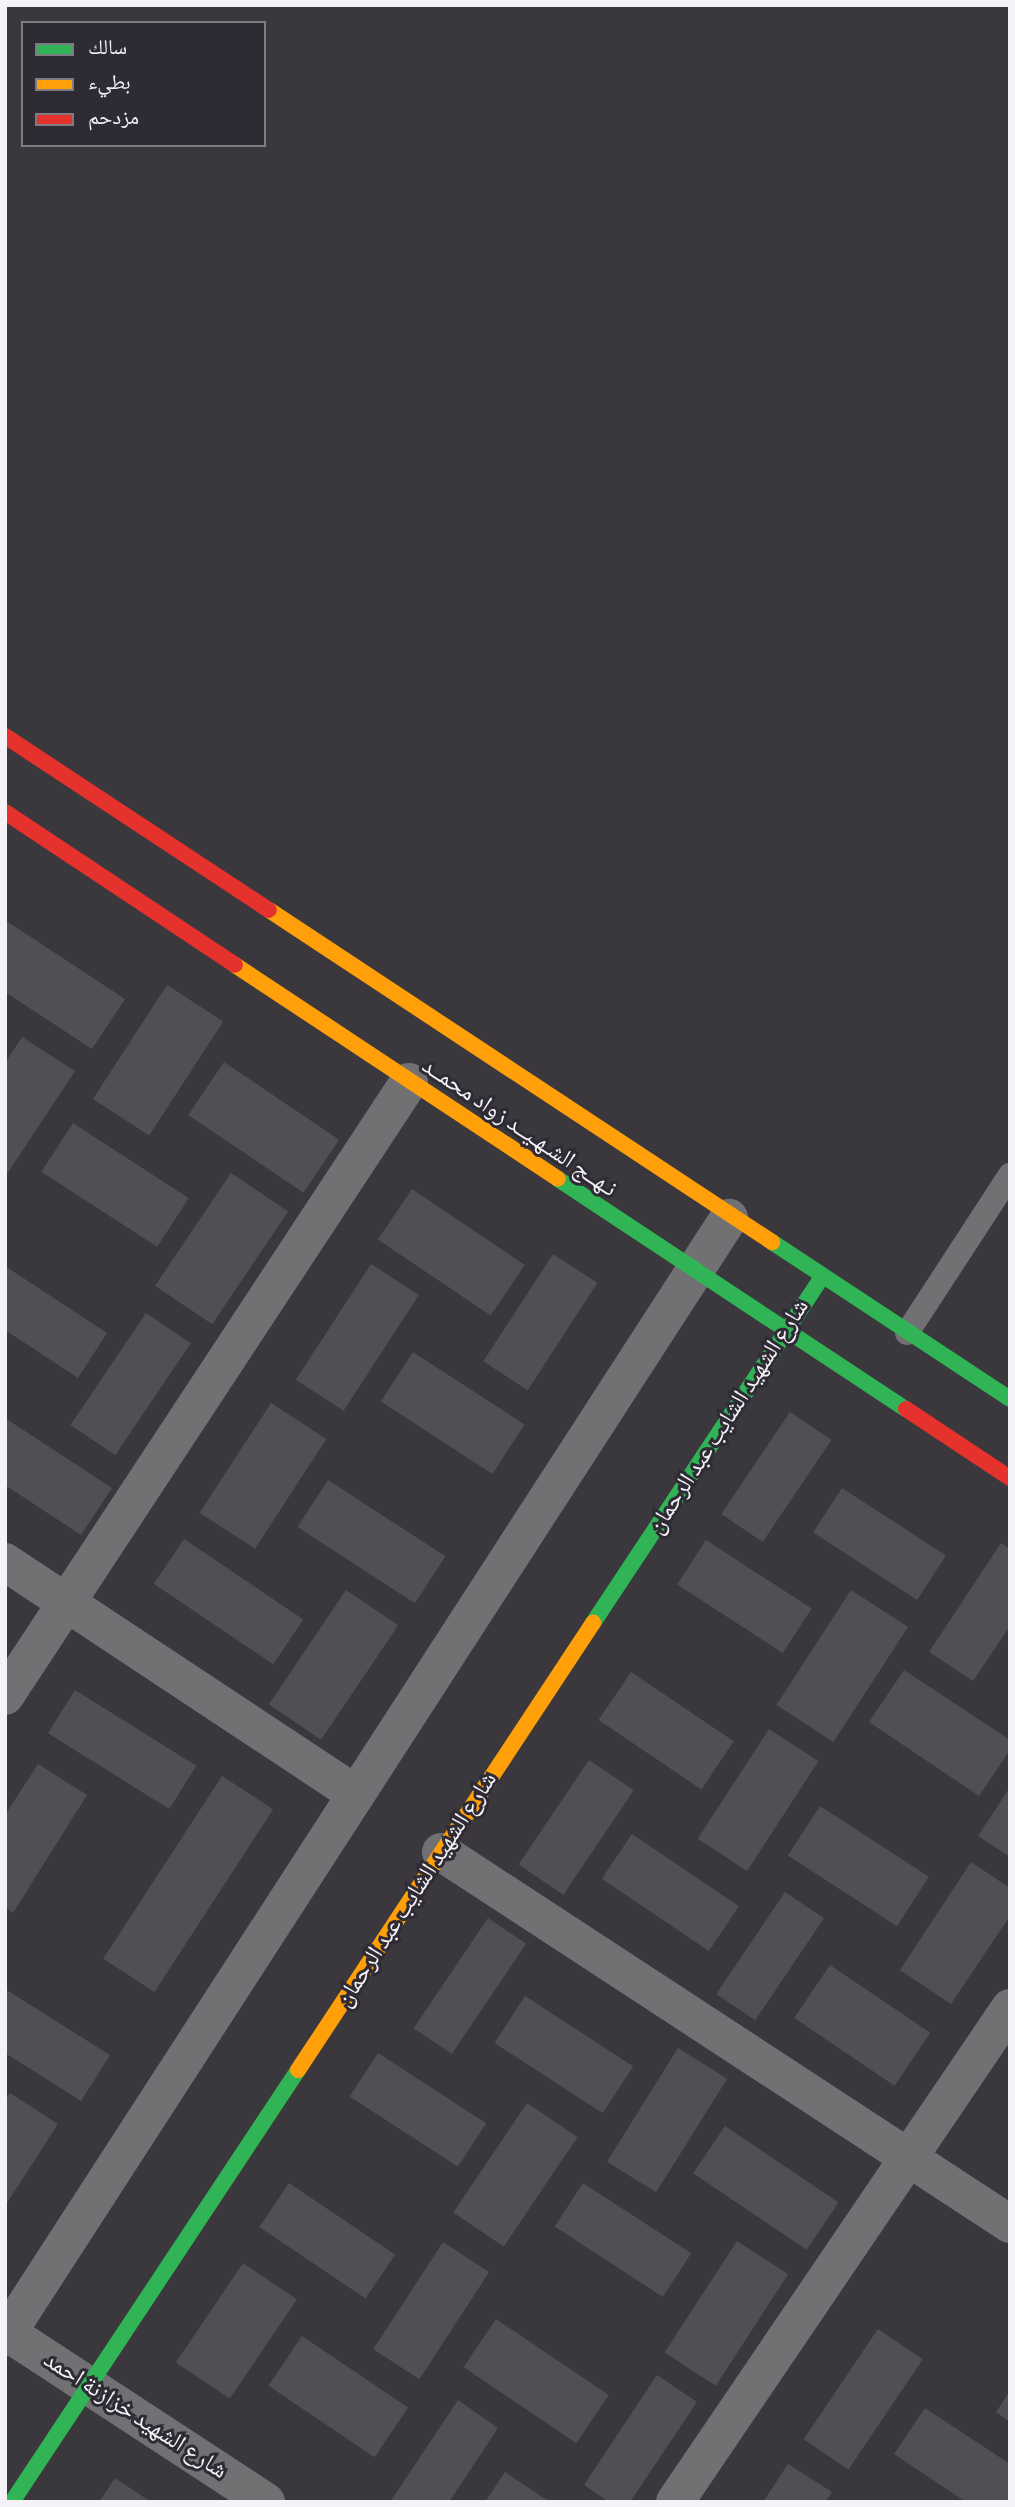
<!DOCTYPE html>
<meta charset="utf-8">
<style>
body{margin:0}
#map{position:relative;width:1015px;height:2507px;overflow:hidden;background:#3a373d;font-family:"Alegreya Sans","Noto Naskh Arabic",sans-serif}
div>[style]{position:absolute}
.building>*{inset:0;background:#514f54;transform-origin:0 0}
.lane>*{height:24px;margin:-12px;padding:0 12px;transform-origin:12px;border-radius:12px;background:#717173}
.street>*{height:38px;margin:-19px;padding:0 19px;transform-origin:19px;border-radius:19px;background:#717173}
.fast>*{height:16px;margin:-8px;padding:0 8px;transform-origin:8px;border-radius:8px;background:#30b455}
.slow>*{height:16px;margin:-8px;padding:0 8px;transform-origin:8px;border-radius:8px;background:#ff9f0a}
.jam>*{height:16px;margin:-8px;padding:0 8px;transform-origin:8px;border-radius:8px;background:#e5322d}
span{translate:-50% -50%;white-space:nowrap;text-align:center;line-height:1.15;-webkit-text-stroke:6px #2f2b35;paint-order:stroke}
.street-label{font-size:24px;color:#f5f2f8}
.frame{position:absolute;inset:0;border:7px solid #f5f2f8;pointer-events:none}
.legend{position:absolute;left:21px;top:21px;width:245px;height:126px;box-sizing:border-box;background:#2f2b35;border:2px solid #7e7b83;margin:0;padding:9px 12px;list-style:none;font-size:21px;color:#f5f2f8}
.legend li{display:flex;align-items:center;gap:14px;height:35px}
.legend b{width:35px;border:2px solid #7e7b83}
</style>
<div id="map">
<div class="building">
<i style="clip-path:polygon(5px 920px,125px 999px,92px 1049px,5px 992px)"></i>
<i style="left:167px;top:985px;width:67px;height:136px;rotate:33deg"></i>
<i style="clip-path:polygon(22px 1037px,75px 1071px,5px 1177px,5px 1063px)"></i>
<i style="left:224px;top:1062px;width:139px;height:64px;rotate:34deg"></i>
<i style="left:73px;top:1123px;width:138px;height:58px;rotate:33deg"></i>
<i style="left:231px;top:1173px;width:69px;height:136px;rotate:34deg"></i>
<i style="left:412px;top:1189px;width:136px;height:61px;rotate:34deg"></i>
<i style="left:553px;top:1254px;width:53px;height:128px;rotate:33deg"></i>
<i style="left:371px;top:1264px;width:57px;height:138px;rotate:33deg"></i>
<i style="clip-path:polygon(5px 1266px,107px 1333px,78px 1378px,5px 1330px)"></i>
<i style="left:146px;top:1313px;width:54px;height:135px;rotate:34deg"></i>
<i style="left:413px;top:1352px;width:133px;height:59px;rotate:33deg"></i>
<i style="left:271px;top:1403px;width:66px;height:131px;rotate:33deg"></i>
<i style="left:790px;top:1412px;width:50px;height:123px;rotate:34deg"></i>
<i style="clip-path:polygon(5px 1418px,112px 1488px,81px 1535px,5px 1485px)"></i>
<i style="left:328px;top:1480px;width:140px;height:56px;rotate:33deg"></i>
<i style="left:842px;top:1488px;width:124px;height:53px;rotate:33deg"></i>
<i style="left:184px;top:1539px;width:144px;height:54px;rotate:34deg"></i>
<i style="left:706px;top:1540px;width:126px;height:53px;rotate:33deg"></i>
<i style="clip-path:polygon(1001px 1543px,1010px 1549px,1010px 1626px,973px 1681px,929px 1652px)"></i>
<i style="left:346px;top:1590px;width:63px;height:138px;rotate:34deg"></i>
<i style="left:851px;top:1590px;width:68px;height:137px;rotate:33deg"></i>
<i style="clip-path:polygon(904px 1670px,1010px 1740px,1010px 1750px,979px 1796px,869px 1722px)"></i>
<i style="left:631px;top:1672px;width:124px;height:58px;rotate:34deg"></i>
<i style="left:75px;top:1690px;width:143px;height:51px;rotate:32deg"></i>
<i style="left:769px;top:1729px;width:59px;height:131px;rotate:33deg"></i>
<i style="left:589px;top:1760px;width:54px;height:126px;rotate:34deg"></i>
<i style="clip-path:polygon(38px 1764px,87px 1795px,13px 1913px,5px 1908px,5px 1815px)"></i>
<i style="left:222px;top:1776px;width:61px;height:218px;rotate:33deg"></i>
<i style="clip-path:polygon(1010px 1787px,1010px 1857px,978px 1836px)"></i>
<i style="left:820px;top:1806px;width:130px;height:59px;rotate:33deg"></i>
<i style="left:632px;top:1834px;width:129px;height:54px;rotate:34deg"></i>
<i style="clip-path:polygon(971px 1862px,1010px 1888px,1010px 1916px,951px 2004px,900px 1970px)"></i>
<i style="left:785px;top:1892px;width:47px;height:123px;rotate:34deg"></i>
<i style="left:488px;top:1918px;width:46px;height:133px;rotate:34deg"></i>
<i style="left:830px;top:1965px;width:121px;height:64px;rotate:34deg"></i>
<i style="clip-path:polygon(5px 1989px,110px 2055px,81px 2101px,5px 2053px)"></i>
<i style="left:525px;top:1996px;width:129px;height:56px;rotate:33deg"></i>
<i style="left:678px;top:2048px;width:58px;height:134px;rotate:32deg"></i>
<i style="left:378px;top:2053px;width:129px;height:52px;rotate:33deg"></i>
<i style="clip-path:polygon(10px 2093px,58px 2124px,5px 2206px,5px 2100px)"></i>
<i style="left:527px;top:2103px;width:61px;height:132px;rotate:34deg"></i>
<i style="left:725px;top:2126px;width:137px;height:57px;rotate:34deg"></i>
<i style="left:289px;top:2183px;width:128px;height:53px;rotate:34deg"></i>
<i style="left:583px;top:2183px;width:129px;height:52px;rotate:33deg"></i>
<i style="left:737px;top:2241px;width:61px;height:133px;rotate:33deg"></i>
<i style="left:443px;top:2242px;width:55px;height:128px;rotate:33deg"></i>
<i style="left:243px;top:2263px;width:65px;height:120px;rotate:34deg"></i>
<i style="left:496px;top:2319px;width:136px;height:58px;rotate:34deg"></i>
<i style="left:878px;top:2329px;width:54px;height:133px;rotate:34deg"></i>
<i style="left:302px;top:2336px;width:128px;height:60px;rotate:34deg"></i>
<i style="clip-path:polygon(657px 2375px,697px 2402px,630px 2502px,609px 2502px,584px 2485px)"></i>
<i style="clip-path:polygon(1010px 2391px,1010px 2422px,996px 2412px)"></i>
<i style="clip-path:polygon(458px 2400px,498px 2428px,449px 2502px,390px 2502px)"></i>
<i style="clip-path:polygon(925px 2408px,1010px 2464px,1010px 2502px,966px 2502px,894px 2454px)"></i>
<i style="clip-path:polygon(788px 2464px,832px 2492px,825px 2502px,763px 2502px)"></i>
<i style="clip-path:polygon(505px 2472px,550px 2502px,485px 2502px)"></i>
<i style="clip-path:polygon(115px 2478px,151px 2502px,99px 2502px)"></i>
</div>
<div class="lane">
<i style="left:907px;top:1333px;width:189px;rotate:-56.9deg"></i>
</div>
<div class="street">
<i style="left:5px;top:1562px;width:421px;rotate:33.5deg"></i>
<i style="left:5px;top:1696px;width:735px;rotate:-56.66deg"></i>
<i style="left:441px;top:1852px;width:680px;rotate:33.18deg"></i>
<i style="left:5px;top:2331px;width:312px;rotate:33.2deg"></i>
<i style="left:5px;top:2337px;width:1333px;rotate:-57.1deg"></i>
<i style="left:675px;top:2502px;width:597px;rotate:-55.86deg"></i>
</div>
<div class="fast">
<i style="left:558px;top:1179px;width:417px;rotate:33.5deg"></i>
<i style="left:772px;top:1242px;width:285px;rotate:33.4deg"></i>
<i style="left:593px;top:1623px;width:414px;rotate:-56.5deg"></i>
<i style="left:12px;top:2502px;width:518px;rotate:-56.49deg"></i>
</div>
<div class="slow">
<i style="left:269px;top:910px;width:603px;rotate:33.43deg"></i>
<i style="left:235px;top:965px;width:387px;rotate:33.5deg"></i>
<i style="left:298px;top:2070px;width:536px;rotate:-56.58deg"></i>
</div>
<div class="jam">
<i style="left:5px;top:736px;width:316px;rotate:33.4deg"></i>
<i style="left:5px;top:812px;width:276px;rotate:33.6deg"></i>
<i style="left:906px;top:1409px;width:125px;rotate:33.6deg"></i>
</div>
<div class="street-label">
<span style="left:519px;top:1128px;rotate:34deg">نـهــج الشـهـيــد زواد محمــد</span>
<span style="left:729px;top:1417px;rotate:-57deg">شارع الشهيد الشايب عبد الرحمان</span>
<span style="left:417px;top:1890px;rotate:-57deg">شارع الشهيد الشايب عبد الرحمان</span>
<span style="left:135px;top:2416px;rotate:33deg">شارع الشهيد خزازنة احمد</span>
</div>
<div class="frame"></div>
<ul class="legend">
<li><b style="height:9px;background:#30b455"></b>سالك</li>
<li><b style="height:9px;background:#ff9f0a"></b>بطيء</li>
<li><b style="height:9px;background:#e5322d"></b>مزدحم</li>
</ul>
</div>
